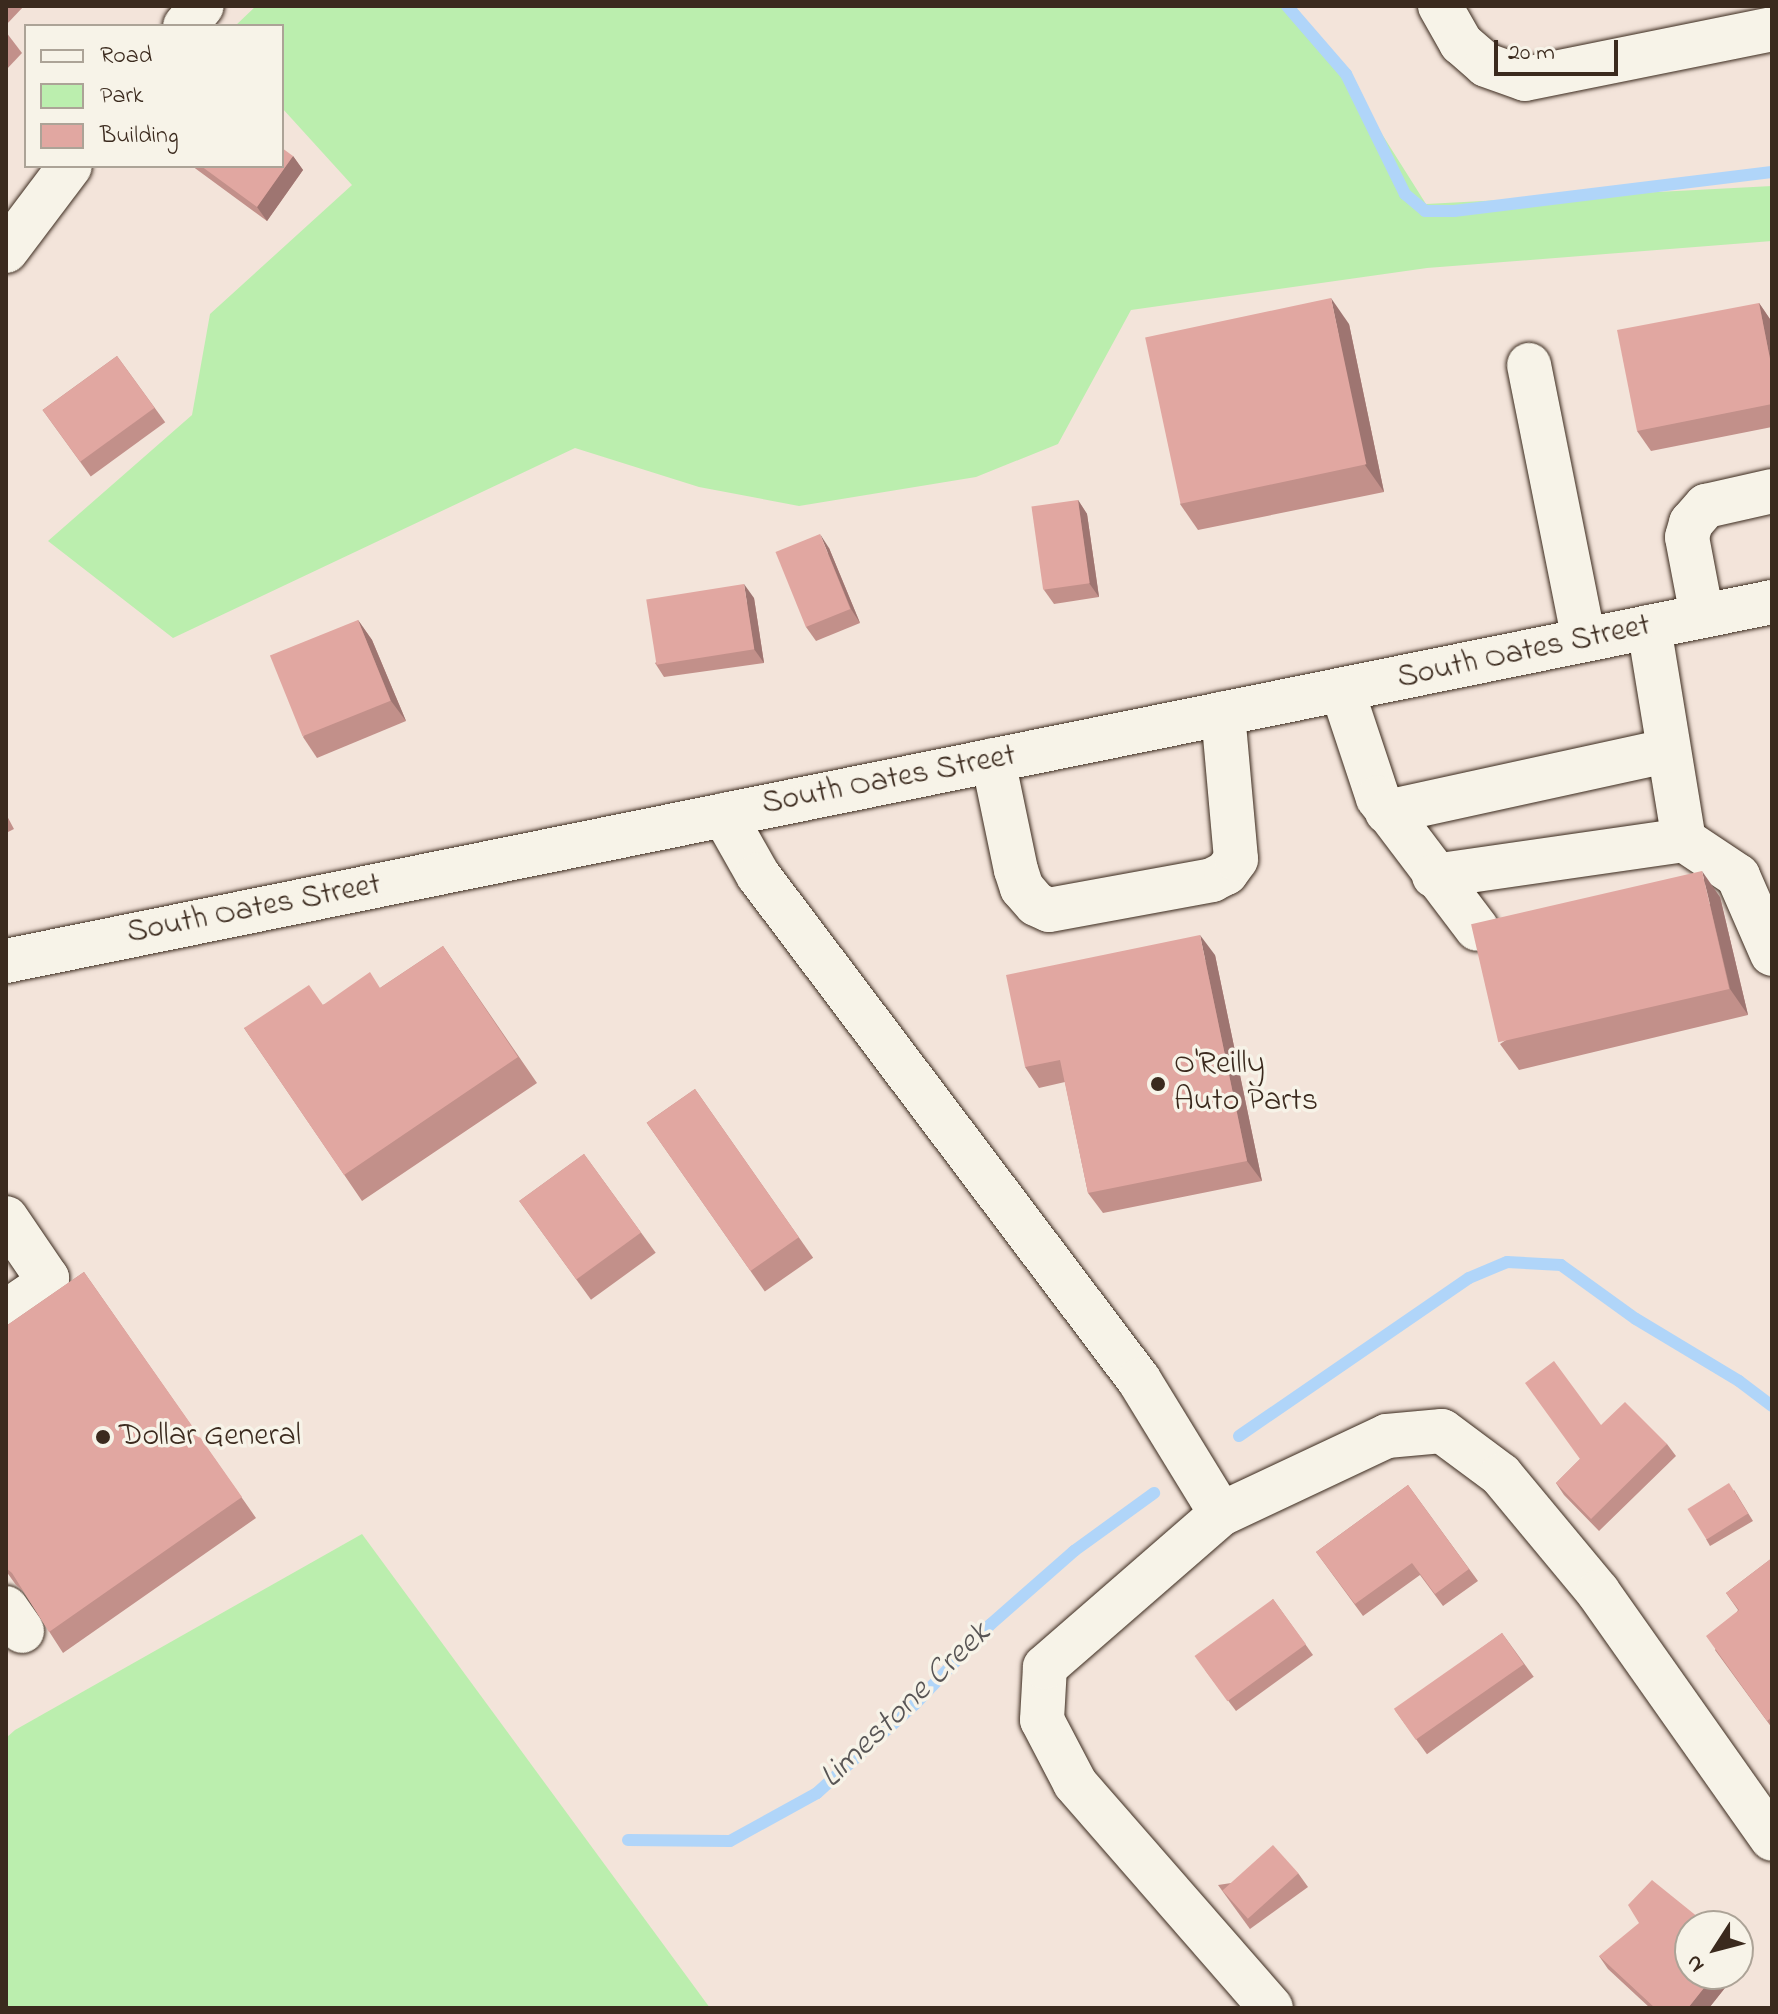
<!DOCTYPE html>
<style>
body{margin:0}
#map{position:relative;width:1778px;height:2014px;overflow:hidden;background:#f3e4da;font-family:"Indie Flower",sans-serif}
div>[style]{position:absolute}
.green>*{inset:0;background:#bbeeae}
.stream>*{height:12px;margin:-6px;padding:0 6px;transform-origin:6px;border-radius:6px;background:#b0d5f9}
.roads{filter:drop-shadow(0 0 2px #3b2a1e) drop-shadow(0 0 2px #3b2a1e)}
.minor>*{height:44px;margin:-22px;padding:0 22px;transform-origin:22px;border-radius:22px;background:#f7f3e8}
.major>*{height:44px;margin:-22px;padding:0 22px;transform-origin:22px;border-radius:22px;background:#f7f3e8}
.wall>*{inset:0;background:#c2908a;transform-origin:0 0}
.shaded-wall>*{inset:0;background:#9e7571}
.building>*{inset:0;background:#e1a7a1;transform-origin:0 0}
.dots>*{width:22px;height:22px;translate:-50% -50%;box-sizing:border-box;border:4px solid #f7f3e8;border-radius:50%}
span{translate:-50% -50%;white-space:nowrap;text-align:center;line-height:1.15;-webkit-text-stroke:7px #f7f3e8;paint-order:stroke}
.street-label{font-size:32px;color:#3b2a1e}
.poi-label{font-size:32px;color:#3b2a1e}
.left{translate:0 -50%;text-align:left}
.water-label{font-size:34px;color:#585555;font-style:italic}
.frame{position:absolute;inset:0;border:8px solid #3b2a1e;pointer-events:none}
.legend{position:absolute;left:24px;top:24px;width:260px;height:144px;box-sizing:border-box;background:#f7f3e8;border:2px solid #aca397;margin:0;padding:10px 14px;list-style:none;font-size:24px;color:#3b2a1e}
.legend li{display:flex;align-items:center;gap:16px;height:40px}
.legend b{width:40px;border:2px solid #aca397}
.north{position:absolute;left:1674px;top:1910px;width:80px;height:80px;box-sizing:border-box;background:#f7f3e8;border:2px solid #aca397;border-radius:50%;rotate:234deg;font-size:22px;font-weight:700;line-height:32px;text-align:center;color:#3b2a1e}
.north::after{content:'';display:block;margin:auto;width:28px;height:36px;background:#3b2a1e;clip-path:polygon(50% 0,100% 100%,50% 72%,0 100%)}
.scale{position:absolute;left:1494px;top:40px;width:124px;height:36px;box-sizing:border-box;border:4px solid #3b2a1e;border-top:0;padding-left:10px;font-size:24px;line-height:28px;white-space:nowrap;color:#3b2a1e;-webkit-text-stroke:6px #f7f3e8;paint-order:stroke}
</style>
<div id="map">
<div class="green">
<i style="clip-path:polygon(256px 6px,1295px 6px,1327px 47px,1426px 204px,1772px 186px,1772px 241px,1427px 268px,1131px 310px,1058px 444px,976px 477px,799px 506px,699px 487px,575px 448px,173px 638px,48px 541px,192px 415px,210px 314px,352px 185px,282px 108px,282px 26px,235px 26px)"></i>
<i style="clip-path:polygon(362px 1534px,710px 2008px,6px 2008px,6px 1738px,15px 1730px)"></i>
</div>
<div class="stream">
<i style="left:1287px;top:6px;width:90px;rotate:49.1deg"></i>
<i style="left:1346px;top:74px;width:134px;rotate:63.8deg"></i>
<i style="left:1405px;top:194px;width:26px;rotate:40deg"></i>
<i style="left:1425px;top:211px;width:29px"></i>
<i style="left:1454px;top:211px;width:320px;rotate:-7deg"></i>
<i style="left:1239px;top:1436px;width:279px;rotate:-34.5deg"></i>
<i style="left:1469px;top:1278px;width:41px;rotate:-22.8deg"></i>
<i style="left:1507px;top:1262px;width:54px;rotate:3.2deg"></i>
<i style="left:1561px;top:1265px;width:92px;rotate:35.8deg"></i>
<i style="left:1636px;top:1319px;width:120px;rotate:31deg"></i>
<i style="left:1739px;top:1381px;width:41px;rotate:37.1deg"></i>
<i style="left:628px;top:1840px;width:102px;rotate:0.6deg"></i>
<i style="left:730px;top:1841px;width:99px;rotate:-28.9deg"></i>
<i style="left:817px;top:1793px;width:132px;rotate:-42.2deg"></i>
<i style="left:915px;top:1704px;width:110px;rotate:-46.5deg"></i>
<i style="left:991px;top:1624px;width:111px;rotate:-41.3deg"></i>
<i style="left:1074px;top:1551px;width:99px;rotate:-35.9deg"></i>
</div>
<div class="roads">
<div class="minor">
<i style="left:1440px;top:6px;width:43px;rotate:60.4deg"></i>
<i style="left:1461px;top:43px;width:33px;rotate:41deg"></i>
<i style="left:1486px;top:65px;width:41px;rotate:19.7deg"></i>
<i style="left:1525px;top:79px;width:252px;rotate:-11.4deg"></i>
<i style="left:185px;top:26px;width:26px;rotate:-50deg"></i>
<i style="left:6px;top:251px;width:106px;rotate:-53deg"></i>
<i style="left:1529px;top:365px;width:280px;rotate:78.7deg"></i>
<i style="left:1702px;top:616px;width:80px;rotate:-100.8deg"></i>
<i style="left:1687px;top:537px;width:15px;rotate:-74deg"></i>
<i style="left:1691px;top:523px;width:23px;rotate:-49deg"></i>
<i style="left:1706px;top:506px;width:68px;rotate:-12.8deg"></i>
<i style="left:1649px;top:627px;width:216px;rotate:80.7deg"></i>
<i style="left:1684px;top:840px;width:65px;rotate:33.7deg"></i>
<i style="left:1738px;top:876px;width:85px;rotate:66.4deg"></i>
<i style="left:1342px;top:690px;width:114px;rotate:71.6deg"></i>
<i style="left:1378px;top:798px;width:164px;rotate:52.9deg"></i>
<i style="left:993px;top:760px;width:112px;rotate:78.2deg"></i>
<i style="left:1016px;top:870px;width:19px;rotate:72deg"></i>
<i style="left:1022px;top:888px;width:21px;rotate:49deg"></i>
<i style="left:1036px;top:904px;width:14px;rotate:25deg"></i>
<i style="left:1049px;top:910px;width:166px;rotate:-10.4deg"></i>
<i style="left:1212px;top:880px;width:16px;rotate:-27deg"></i>
<i style="left:1226px;top:873px;width:17px;rotate:-54deg"></i>
<i style="left:1236px;top:859px;width:146px;rotate:-95.1deg"></i>
<i style="left:1387px;top:812px;width:287px;rotate:-12.3deg"></i>
<i style="left:724px;top:815px;width:69px;rotate:60.5deg"></i>
<i style="left:758px;top:875px;width:633px;rotate:52.97deg"></i>
<i style="left:1139px;top:1380px;width:157px;rotate:58.5deg"></i>
<i style="left:1434px;top:876px;width:253px;rotate:-8.2deg"></i>
<i style="left:6px;top:1218px;width:73px;rotate:55.7deg"></i>
<i style="left:47px;top:1278px;width:9px;rotate:111deg"></i>
<i style="left:44px;top:1286px;width:46px;rotate:145.6deg"></i>
<i style="left:6px;top:1608px;width:28px;rotate:55deg"></i>
<i style="left:1271px;top:2008px;width:298px;rotate:-131.1deg"></i>
<i style="left:1075px;top:1783px;width:71px;rotate:-117.6deg"></i>
<i style="left:1042px;top:1720px;width:53px;rotate:-86.8deg"></i>
<i style="left:1045px;top:1667px;width:233px;rotate:-41deg"></i>
<i style="left:1221px;top:1514px;width:183px;rotate:-25.2deg"></i>
<i style="left:1387px;top:1436px;width:55px;rotate:-5.2deg"></i>
<i style="left:1442px;top:1431px;width:74px;rotate:36.7deg"></i>
<i style="left:1501px;top:1475px;width:152px;rotate:50.3deg"></i>
<i style="left:1598px;top:1592px;width:302px;rotate:54.8deg"></i>
</div>
<div class="major">
<i style="left:6px;top:961px;width:1802px;rotate:-11.49deg"></i>
</div>
</div>
<div class="wall">
<i style="clip-path:polygon(6px 6px,24px 6px,6px 25px)"></i>
<i style="clip-path:polygon(6px 32px,22px 53px,6px 70px)"></i>
<i style="clip-path:polygon(293px 156px,303px 170px,267px 221px,192px 166px,282px 166px)"></i>
<i style="clip-path:polygon(1759px 303px,1772px 322px,1772px 427px,1651px 451px,1637px 431px)"></i>
<i style="clip-path:polygon(1349px 324px,1384px 492px,1198px 530px,1180px 504px)"></i>
<i style="left:117px;top:356px;width:82px;height:92px;rotate:54deg"></i>
<i style="clip-path:polygon(1078px 500px,1087px 514px,1099px 597px,1054px 604px,1044px 590px)"></i>
<i style="clip-path:polygon(829px 548px,860px 623px,816px 641px,806px 627px)"></i>
<i style="clip-path:polygon(754px 598px,764px 663px,664px 677px,655px 663px)"></i>
<i style="clip-path:polygon(358px 620px,372px 640px,406px 721px,317px 758px,303px 737px)"></i>
<i style="clip-path:polygon(6px 814px,14px 829px,6px 833px)"></i>
<i style="clip-path:polygon(1720px 897px,1748px 1015px,1519px 1070px,1500px 1044px)"></i>
<i style="clip-path:polygon(443px 946px,537px 1083px,362px 1201px,244px 1028px,380px 988px)"></i>
<i style="clip-path:polygon(1215px 955px,1262px 1181px,1103px 1213px,1088px 1193px,1065px 1082px,1039px 1088px,1025px 1067px)"></i>
<i style="left:695px;top:1089px;width:206px;height:59px;rotate:55deg"></i>
<i style="left:584px;top:1154px;width:122px;height:80px;rotate:54deg"></i>
<i style="clip-path:polygon(84px 1272px,256px 1518px,63px 1653px,23px 1591px,16px 1585px,6px 1571px,6px 1326px)"></i>
<i style="clip-path:polygon(1601px 1425px,1667px 1444px,1676px 1456px,1599px 1531px,1564px 1495px,1556px 1483px,1580px 1459px)"></i>
<i style="clip-path:polygon(1408px 1485px,1478px 1581px,1443px 1606px,1420px 1575px,1363px 1616px,1316px 1552px)"></i>
<i style="clip-path:polygon(1734px 1490px,1753px 1521px,1710px 1546px,1706px 1539px)"></i>
<i style="clip-path:polygon(1772px 1558px,1772px 1728px,1715px 1650px,1738px 1610px,1726px 1593px)"></i>
<i style="clip-path:polygon(1273px 1599px,1313px 1655px,1236px 1711px,1205px 1670px)"></i>
<i style="left:1502px;top:1633px;width:54px;height:132px;rotate:54deg"></i>
<i style="clip-path:polygon(1298px 1873px,1308px 1887px,1250px 1929px,1218px 1885px)"></i>
<i style="clip-path:polygon(1599px 1956px,1690px 1974px,1736px 1974px,1709px 2008px,1650px 2008px,1608px 1969px)"></i>
</div>
<div class="shaded-wall">
<i style="clip-path:polygon(293px 156px,303px 170px,267px 221px,257px 207px)"></i>
<i style="clip-path:polygon(1331px 298px,1349px 324px,1384px 492px,1365px 465px)"></i>
<i style="clip-path:polygon(1759px 303px,1772px 322px,1772px 369px)"></i>
<i style="clip-path:polygon(1078px 500px,1087px 514px,1099px 597px,1089px 583px)"></i>
<i style="clip-path:polygon(820px 534px,829px 548px,860px 623px,851px 609px)"></i>
<i style="clip-path:polygon(744px 584px,754px 598px,764px 663px,754px 649px)"></i>
<i style="clip-path:polygon(358px 620px,372px 640px,406px 721px,391px 701px)"></i>
<i style="clip-path:polygon(1702px 871px,1720px 897px,1748px 1015px,1730px 989px)"></i>
<i style="clip-path:polygon(1200px 935px,1215px 955px,1262px 1181px,1247px 1161px)"></i>
<i style="clip-path:polygon(1738px 1950px,1746px 1961px,1738px 1971px)"></i>
<i style="clip-path:polygon(1715px 1974px,1736px 1974px,1709px 2008px,1688px 2008px)"></i>
</div>
<div class="building">
<i style="clip-path:polygon(282px 148px,293px 156px,257px 207px,201px 166px,282px 166px)"></i>
<i style="left:1331px;top:298px;width:170px;height:190px;rotate:78deg"></i>
<i style="clip-path:polygon(1759px 303px,1772px 369px,1772px 404px,1637px 431px,1617px 330px)"></i>
<i style="left:117px;top:356px;width:64px;height:92px;rotate:54deg"></i>
<i style="left:1078px;top:500px;width:84px;height:47px;rotate:82deg"></i>
<i style="left:820px;top:534px;width:81px;height:48px;rotate:68deg"></i>
<i style="left:744px;top:584px;width:66px;height:99px;rotate:81deg"></i>
<i style="left:358px;top:620px;width:87px;height:95px;rotate:68deg"></i>
<i style="left:1702px;top:871px;width:121px;height:237px;rotate:77deg"></i>
<i style="clip-path:polygon(1200px 935px,1247px 1161px,1088px 1193px,1060px 1060px,1025px 1067px,1006px 975px)"></i>
<i style="clip-path:polygon(443px 946px,518px 1057px,344px 1175px,244px 1028px,309px 985px,323px 1005px,370px 972px,380px 988px)"></i>
<i style="left:695px;top:1089px;width:181px;height:59px;rotate:55deg"></i>
<i style="left:584px;top:1154px;width:97px;height:80px;rotate:54deg"></i>
<i style="clip-path:polygon(84px 1272px,242px 1497px,49px 1632px,12px 1573px,6px 1568px,6px 1326px)"></i>
<i style="clip-path:polygon(1554px 1361px,1601px 1425px,1625px 1402px,1667px 1444px,1591px 1519px,1556px 1483px,1580px 1459px,1525px 1383px)"></i>
<i style="left:1729px;top:1483px;width:36px;height:49px;rotate:58deg"></i>
<i style="clip-path:polygon(1408px 1485px,1469px 1569px,1435px 1594px,1412px 1563px,1355px 1604px,1316px 1552px)"></i>
<i style="clip-path:polygon(1772px 1558px,1772px 1717px,1767px 1721px,1706px 1636px,1739px 1610px,1726px 1593px)"></i>
<i style="left:1273px;top:1599px;width:56px;height:97px;rotate:54deg"></i>
<i style="left:1502px;top:1633px;width:38px;height:132px;rotate:55deg"></i>
<i style="left:1273px;top:1845px;width:38px;height:68px;rotate:48deg"></i>
<i style="clip-path:polygon(1652px 1880px,1709px 1926px,1690px 1926px,1690px 1974px,1715px 1974px,1688px 2008px,1655px 2008px,1599px 1956px,1639px 1923px,1628px 1905px)"></i>
</div>
<div class="dots">
<i style="left:1158px;top:1084px;background:#3b2a1e"></i>
<i style="left:103px;top:1437px;background:#3b2a1e"></i>
</div>
<div class="street-label">
<span style="left:1524px;top:653px;rotate:-12deg">South Oates Street</span>
<span style="left:889px;top:781px;rotate:-11deg">South Oates Street</span>
<span style="left:254px;top:910px;rotate:-11deg">South Oates Street</span>
</div>
<div class="poi-label">
<span class="left" style="left:1174px;top:1084px">O'Reilly<br>Auto Parts</span>
<span class="left" style="left:119px;top:1437px">Dollar General</span>
</div>
<div class="water-label">
<span style="left:906px;top:1706px;rotate:-44deg">Limestone Creek</span>
</div>
<div class="frame"></div>
<ul class="legend">
<li><b style="height:10px;background:#f7f3e8"></b>Road</li>
<li><b style="height:22px;background:#bbeeae"></b>Park</li>
<li><b style="height:22px;background:#e1a7a1"></b>Building</li>
</ul>
<div class="north">N</div>
<div class="scale">20 m</div>
</div>
